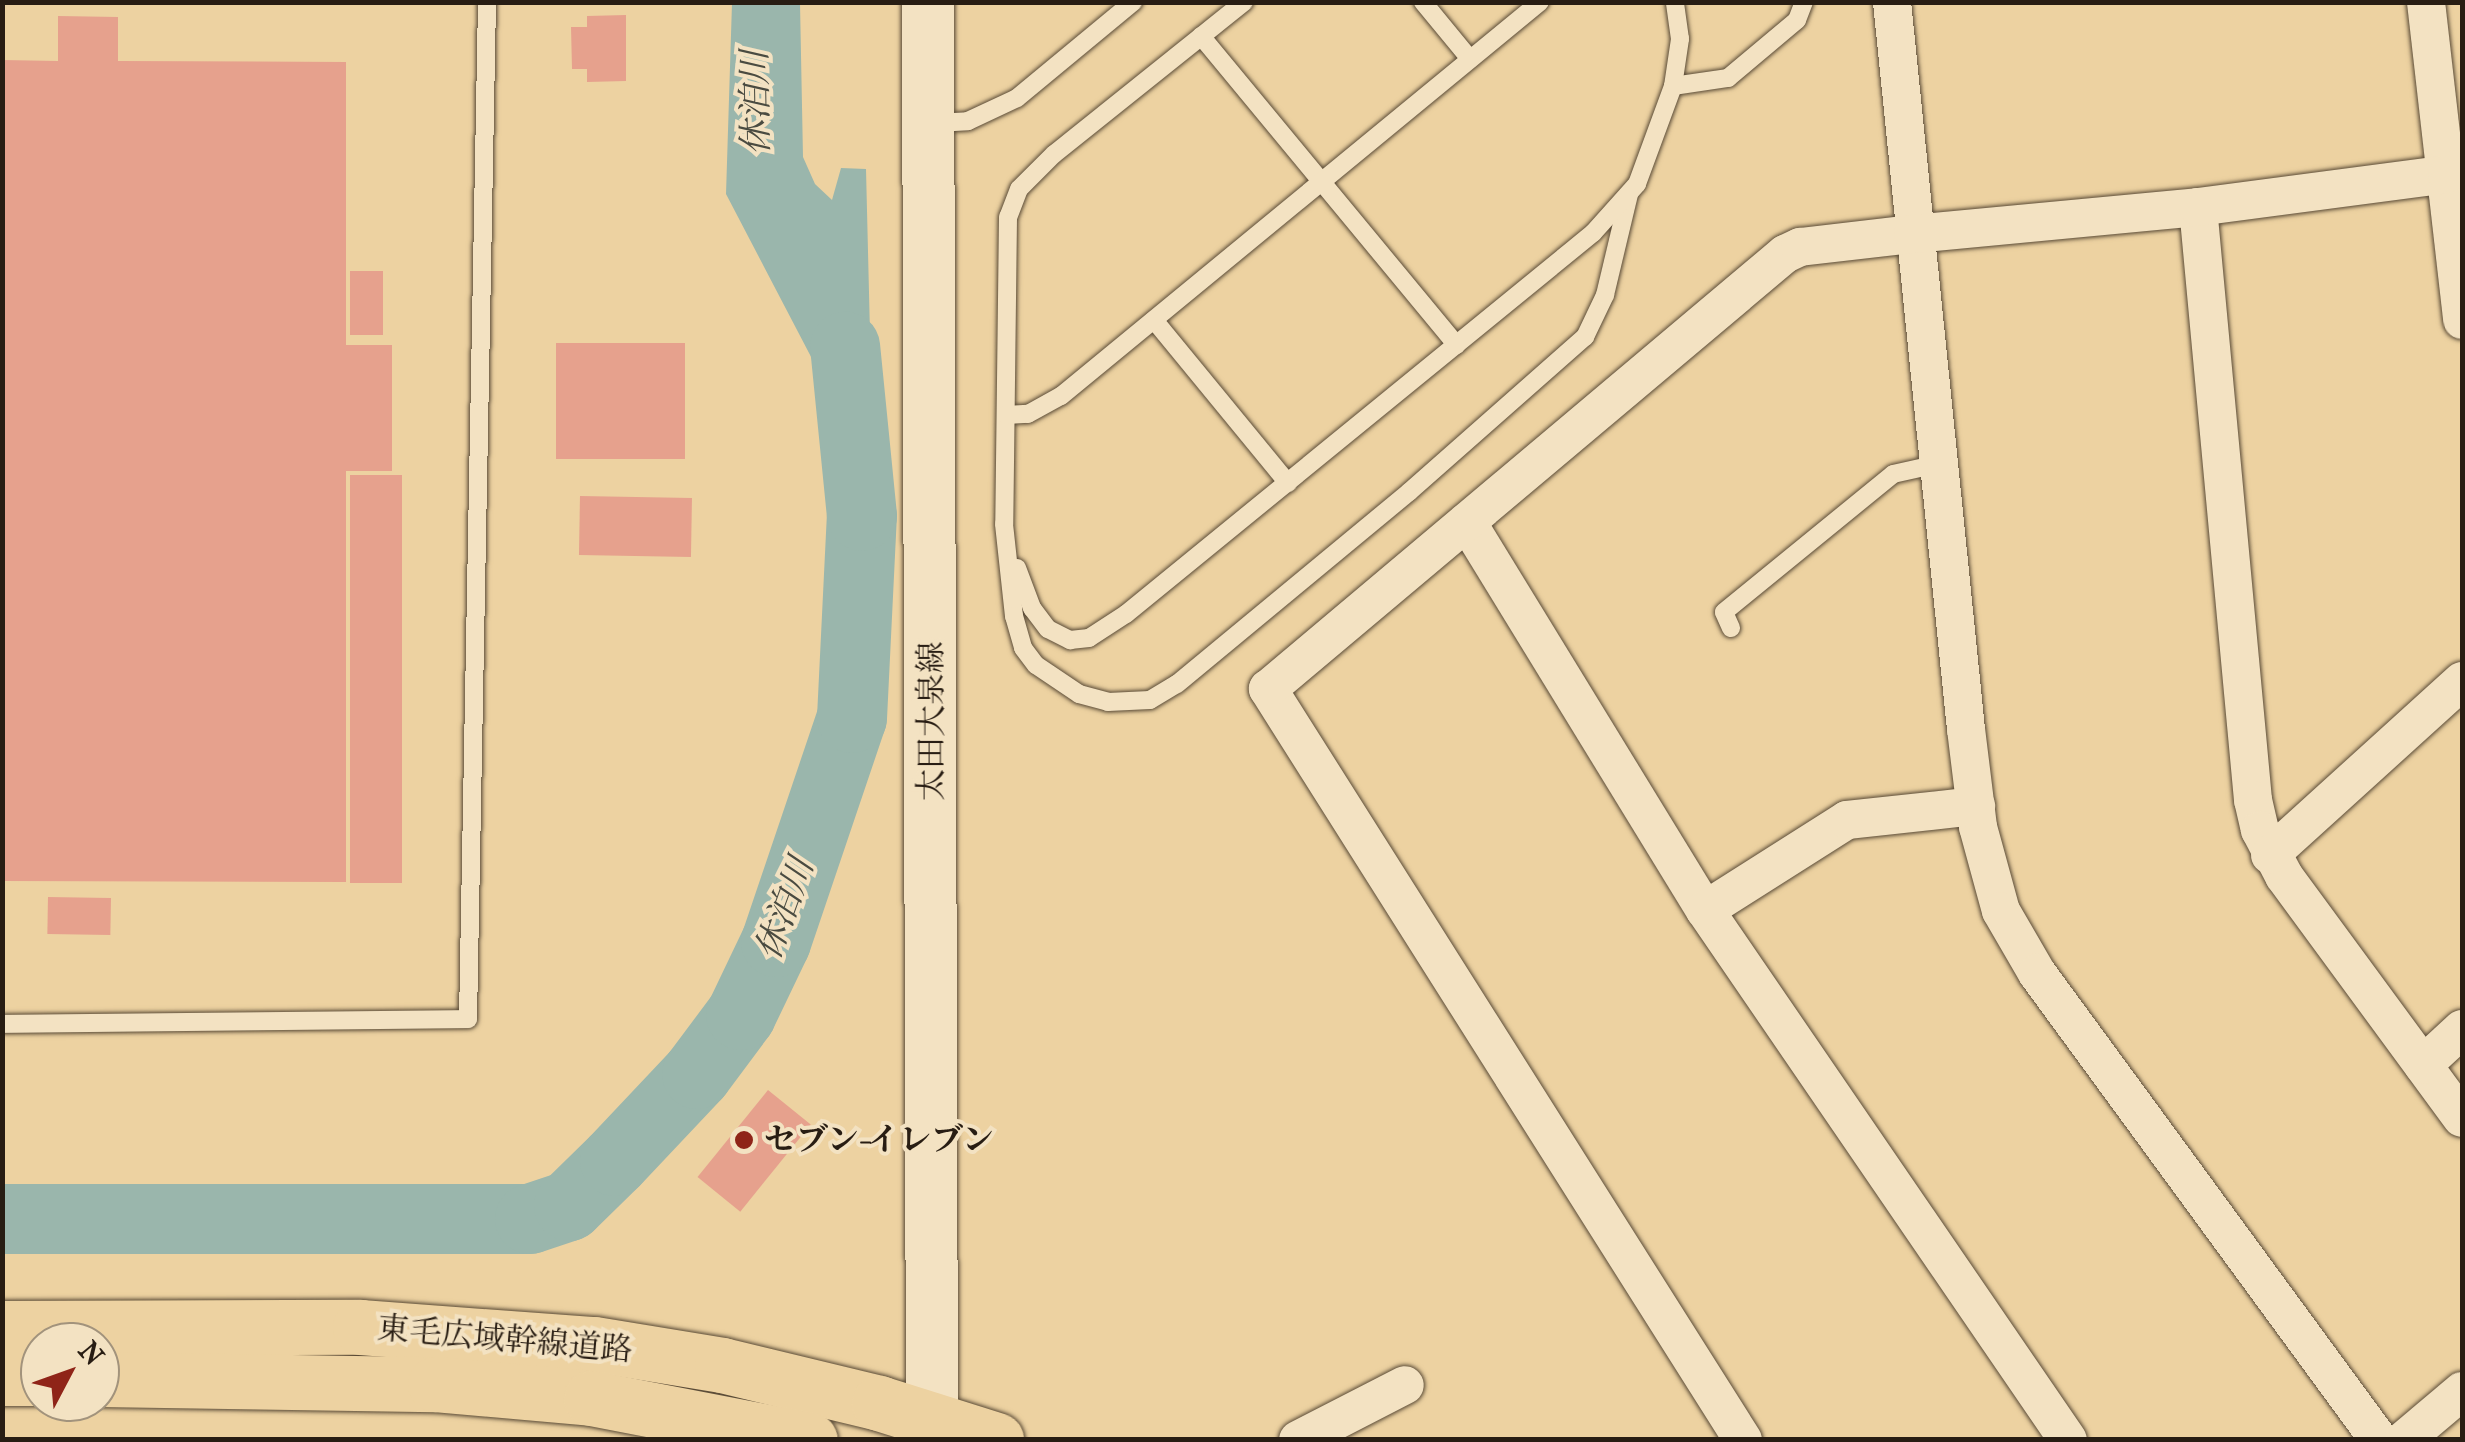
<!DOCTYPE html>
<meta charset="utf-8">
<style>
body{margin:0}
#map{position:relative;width:2465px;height:1442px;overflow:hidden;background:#edd2a1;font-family:"IM FELL French Canon","Noto Serif JP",serif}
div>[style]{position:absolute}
.water>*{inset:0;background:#9ab6ac}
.river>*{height:70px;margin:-35px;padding:0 35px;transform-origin:35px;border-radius:35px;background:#9ab6ac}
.building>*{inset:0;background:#e6a18d;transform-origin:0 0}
.roads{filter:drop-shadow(0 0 2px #594a36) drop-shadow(0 0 2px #594a36)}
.service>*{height:18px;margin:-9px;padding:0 9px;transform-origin:9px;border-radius:9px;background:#f3e2c2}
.minor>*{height:38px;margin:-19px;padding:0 19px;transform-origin:19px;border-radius:19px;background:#f3e2c2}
.secondary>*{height:52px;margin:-26px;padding:0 26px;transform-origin:26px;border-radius:26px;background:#f3e2c2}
.trunk>*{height:55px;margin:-27.5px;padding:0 27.5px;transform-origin:27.5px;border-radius:27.5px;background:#edd2a1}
.dots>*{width:28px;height:28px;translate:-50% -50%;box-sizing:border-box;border:5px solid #f3e2c2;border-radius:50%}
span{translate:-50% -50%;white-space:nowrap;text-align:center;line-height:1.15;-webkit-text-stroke:8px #f3e2c2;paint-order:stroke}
.street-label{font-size:32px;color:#281d13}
.poi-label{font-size:32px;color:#281d13;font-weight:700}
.left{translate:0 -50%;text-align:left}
.water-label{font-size:35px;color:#4a4b41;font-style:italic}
.frame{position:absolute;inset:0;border:5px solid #281d13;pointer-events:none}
.north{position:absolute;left:20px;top:1322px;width:100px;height:100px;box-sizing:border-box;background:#f3e2c2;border:2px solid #a2937c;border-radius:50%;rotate:49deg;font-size:28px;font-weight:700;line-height:40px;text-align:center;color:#281d13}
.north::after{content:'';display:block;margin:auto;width:35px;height:45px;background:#8f2418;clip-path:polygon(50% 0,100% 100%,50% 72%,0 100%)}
</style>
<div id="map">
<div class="water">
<i style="clip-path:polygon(732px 3px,800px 3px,803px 157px,815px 184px,832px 200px,841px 168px,866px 169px,872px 416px,855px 441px,726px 194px)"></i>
</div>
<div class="river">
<i style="left:2px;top:1219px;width:528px"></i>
<i style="left:530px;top:1219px;width:41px;rotate:-18.4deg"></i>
<i style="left:569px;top:1206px;width:64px;rotate:-44.4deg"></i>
<i style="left:615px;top:1161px;width:120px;rotate:-46.7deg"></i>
<i style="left:697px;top:1074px;width:74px;rotate:-53.3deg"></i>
<i style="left:741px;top:1015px;width:81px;rotate:-64.4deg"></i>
<i style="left:776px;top:942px;width:237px;rotate:-71.3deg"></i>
<i style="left:852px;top:718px;width:202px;rotate:-87.2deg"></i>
<i style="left:862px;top:516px;width:170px;rotate:-95.7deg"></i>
</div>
<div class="building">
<i style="clip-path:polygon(626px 15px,626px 81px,587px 82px,587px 69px,572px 69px,571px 27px,587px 27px,587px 16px)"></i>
<i style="clip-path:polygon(58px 16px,118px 17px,118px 61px,346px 62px,346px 345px,392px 345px,392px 471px,346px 471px,346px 882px,2px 881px,2px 60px,58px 61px)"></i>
<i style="left:350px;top:271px;width:33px;height:64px"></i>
<i style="left:556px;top:343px;width:129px;height:116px"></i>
<i style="left:350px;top:475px;width:52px;height:408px"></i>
<i style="left:580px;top:496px;width:112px;height:59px;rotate:1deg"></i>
<i style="left:48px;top:897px;width:63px;height:37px;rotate:1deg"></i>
<i style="left:768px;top:1090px;width:55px;height:112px;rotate:39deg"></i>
</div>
<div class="roads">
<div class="service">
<i style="left:1244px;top:2px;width:243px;rotate:141.3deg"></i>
<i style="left:1054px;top:154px;width:49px;rotate:135deg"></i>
<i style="left:1019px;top:189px;width:30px;rotate:111deg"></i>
<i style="left:1008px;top:217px;width:307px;rotate:90.7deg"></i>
<i style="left:1004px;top:524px;width:93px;rotate:83.8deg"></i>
<i style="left:1014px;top:616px;width:33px;rotate:74deg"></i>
<i style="left:1023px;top:648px;width:21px;rotate:53deg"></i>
<i style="left:1036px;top:665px;width:52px;rotate:34deg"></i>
<i style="left:1079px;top:694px;width:30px;rotate:15deg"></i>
<i style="left:1108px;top:702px;width:42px;rotate:-2.7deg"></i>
<i style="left:1150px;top:700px;width:31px;rotate:-31deg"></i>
<i style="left:1177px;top:684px;width:301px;rotate:-39.6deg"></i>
<i style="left:1409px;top:492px;width:235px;rotate:-41.4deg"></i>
<i style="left:1585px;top:337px;width:47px;rotate:-64.5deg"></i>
<i style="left:1605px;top:295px;width:104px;rotate:-76.6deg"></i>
<i style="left:1423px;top:2px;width:74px;rotate:50.5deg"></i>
<i style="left:1201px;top:36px;width:401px;rotate:50.4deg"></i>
<i style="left:1673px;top:86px;width:56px;rotate:-8.3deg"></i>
<i style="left:1728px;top:78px;width:90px;rotate:-40deg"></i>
<i style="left:1797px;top:20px;width:19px;rotate:-69deg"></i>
<i style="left:935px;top:123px;width:33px;rotate:-3deg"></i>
<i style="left:968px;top:121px;width:54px;rotate:-25.1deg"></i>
<i style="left:1017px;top:98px;width:151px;rotate:-39.6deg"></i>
<i style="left:1154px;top:320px;width:211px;rotate:50.6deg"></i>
<i style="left:1006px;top:415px;width:22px;rotate:-3deg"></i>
<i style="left:1028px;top:414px;width:38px;rotate:-29deg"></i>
<i style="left:1061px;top:396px;width:620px;rotate:-39.44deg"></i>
<i style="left:1017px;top:568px;width:43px;rotate:69.4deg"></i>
<i style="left:1032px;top:608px;width:26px;rotate:53deg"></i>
<i style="left:1048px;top:629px;width:25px;rotate:27deg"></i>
<i style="left:1070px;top:640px;width:19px;rotate:-6deg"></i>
<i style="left:1089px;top:638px;width:44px;rotate:-33deg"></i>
<i style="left:1126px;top:614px;width:603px;rotate:-39.21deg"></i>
<i style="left:1593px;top:233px;width:66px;rotate:-48.1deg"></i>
<i style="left:1637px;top:184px;width:104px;rotate:-69.8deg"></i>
<i style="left:1673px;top:86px;width:48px;rotate:-81.5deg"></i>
<i style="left:1680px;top:39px;width:37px;rotate:-98deg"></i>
<i style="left:1731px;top:628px;width:17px;rotate:-114deg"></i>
<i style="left:1724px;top:612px;width:218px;rotate:-39.2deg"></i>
<i style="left:1893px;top:474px;width:46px;rotate:-12.5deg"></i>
<i style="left:2px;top:1024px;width:466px;rotate:-0.6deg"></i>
<i style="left:468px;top:1019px;width:1017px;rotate:-88.93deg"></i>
</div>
<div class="minor">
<i style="left:1892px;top:2px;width:731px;rotate:84.19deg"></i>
<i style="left:1966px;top:729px;width:99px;rotate:83deg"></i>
<i style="left:1978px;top:827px;width:87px;rotate:74.7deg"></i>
<i style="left:2001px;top:911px;width:72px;rotate:59.9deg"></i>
<i style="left:2037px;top:973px;width:579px;rotate:53.78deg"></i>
<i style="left:2426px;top:2px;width:320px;rotate:83.5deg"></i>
<i style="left:2198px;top:207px;width:596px;rotate:84.7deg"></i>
<i style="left:2253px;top:800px;width:31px;rotate:77deg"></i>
<i style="left:2260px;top:830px;width:52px;rotate:62.4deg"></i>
<i style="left:2284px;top:876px;width:300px;rotate:53.7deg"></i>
<i style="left:1467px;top:522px;width:455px;rotate:58.5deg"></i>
<i style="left:1705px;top:910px;width:642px;rotate:55.59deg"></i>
<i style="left:2270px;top:855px;width:259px;rotate:-42.2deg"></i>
<i style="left:1705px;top:910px;width:168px;rotate:-32.4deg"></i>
<i style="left:1847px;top:820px;width:130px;rotate:-6.2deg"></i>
<i style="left:2423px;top:1065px;width:53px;rotate:-42.7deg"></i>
<i style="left:1298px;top:1440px;width:120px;rotate:-27.2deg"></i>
<i style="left:1743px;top:1440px;width:889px;rotate:-122.31deg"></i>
<i style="left:1268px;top:689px;width:676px;rotate:-40.08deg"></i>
<i style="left:1785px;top:254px;width:17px;rotate:-25deg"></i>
<i style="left:1800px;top:247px;width:114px;rotate:-6.6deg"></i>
<i style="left:1913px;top:234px;width:286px;rotate:-5.4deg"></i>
<i style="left:2198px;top:207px;width:251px;rotate:-7.5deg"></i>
<i style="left:2447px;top:174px;width:17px;rotate:-28deg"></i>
<i style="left:2404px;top:1440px;width:76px;rotate:-40.2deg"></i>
</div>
<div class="secondary">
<i style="left:928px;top:2px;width:1438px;rotate:89.84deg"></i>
</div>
<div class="trunk">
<i style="left:2px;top:1328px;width:358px;rotate:-0.2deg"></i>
<i style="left:360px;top:1327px;width:235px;rotate:4.2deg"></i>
<i style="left:594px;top:1344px;width:130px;rotate:9.3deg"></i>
<i style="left:722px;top:1365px;width:162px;rotate:13.6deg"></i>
<i style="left:879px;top:1403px;width:123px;rotate:17.5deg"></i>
<i style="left:2px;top:1378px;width:38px"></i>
<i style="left:100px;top:1379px;width:335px;rotate:0.9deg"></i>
<i style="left:435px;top:1384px;width:157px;rotate:5.1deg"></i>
<i style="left:591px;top:1398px;width:223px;rotate:10.9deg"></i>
</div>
</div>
<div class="dots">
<i style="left:744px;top:1140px;background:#8f2418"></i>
</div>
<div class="street-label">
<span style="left:932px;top:721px;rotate:-90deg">太田大泉線</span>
<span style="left:505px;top:1340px;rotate:5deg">東毛広域幹線道路</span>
</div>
<div class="poi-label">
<span class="left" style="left:764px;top:1140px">セブン-イレブン</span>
</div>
<div class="water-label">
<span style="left:756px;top:103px;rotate:-91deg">休泊川</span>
<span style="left:785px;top:909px;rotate:-70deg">休泊川</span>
</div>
<div class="frame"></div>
<div class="north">N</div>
</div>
